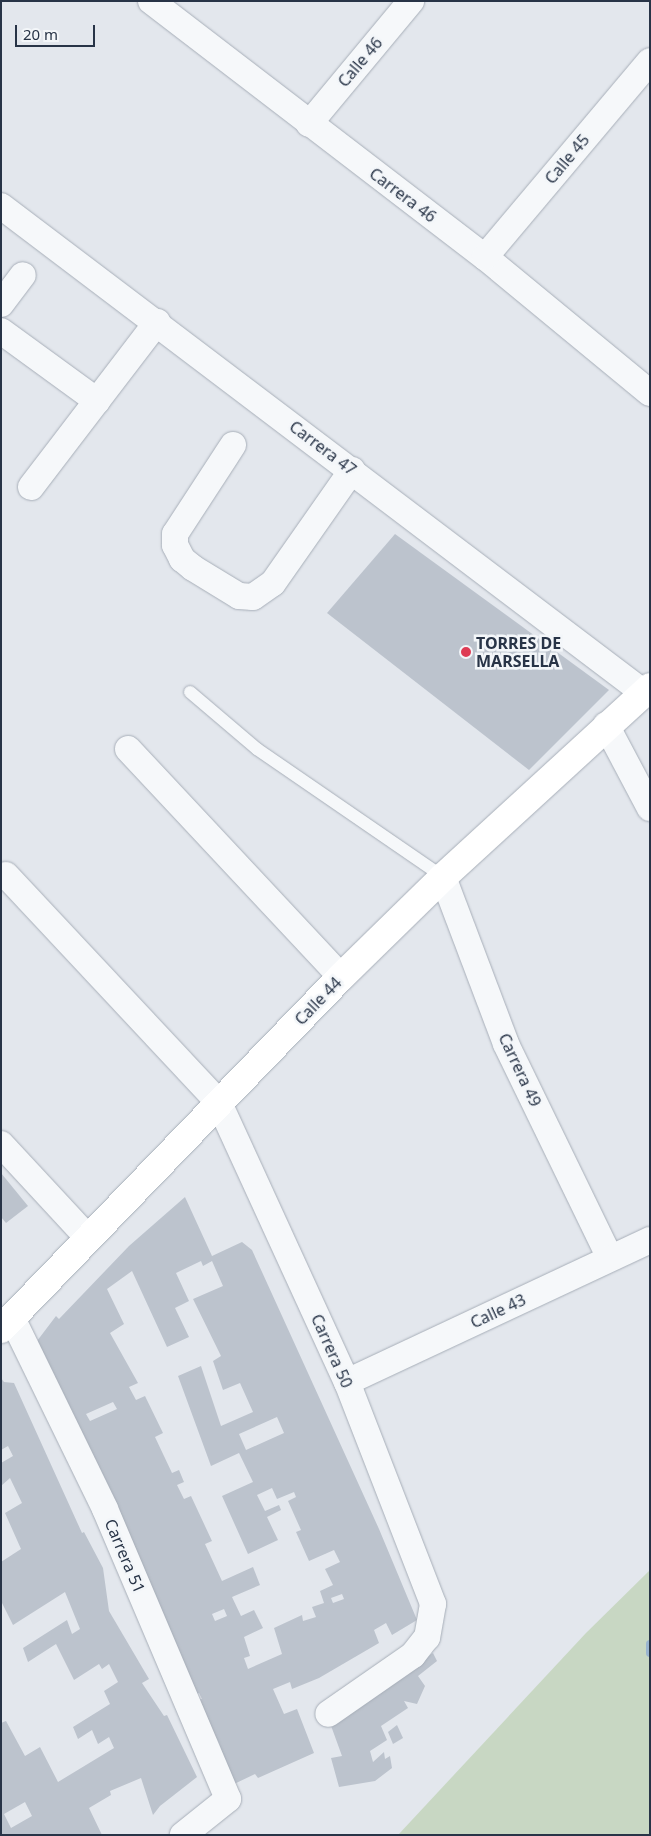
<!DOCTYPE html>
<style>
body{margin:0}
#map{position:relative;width:651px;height:1836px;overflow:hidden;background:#e3e7ed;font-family:"Noto Sans",sans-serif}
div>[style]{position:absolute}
.green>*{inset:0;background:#c8d7c3}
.stream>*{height:8px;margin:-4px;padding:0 4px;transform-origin:4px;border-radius:4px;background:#9ab4d0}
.building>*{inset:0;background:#bcc3cd}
.roads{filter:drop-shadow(0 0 1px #a7aeb8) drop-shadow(0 0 1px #a7aeb8)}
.service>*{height:12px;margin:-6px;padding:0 6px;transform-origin:6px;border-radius:6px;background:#f6f8fa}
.minor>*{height:26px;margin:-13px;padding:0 13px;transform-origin:13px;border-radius:13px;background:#f6f8fa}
.secondary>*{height:28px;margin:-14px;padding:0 14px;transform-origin:14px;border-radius:14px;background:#fff}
.dots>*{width:14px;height:14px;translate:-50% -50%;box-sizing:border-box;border:2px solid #f3f6f9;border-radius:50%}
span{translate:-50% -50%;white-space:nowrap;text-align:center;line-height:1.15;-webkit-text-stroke:5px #f3f6f9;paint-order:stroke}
.street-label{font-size:16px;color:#283447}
.poi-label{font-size:16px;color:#283447;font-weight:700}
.left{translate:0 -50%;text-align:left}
.frame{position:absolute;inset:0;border:2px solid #283447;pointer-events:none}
.scale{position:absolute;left:15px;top:25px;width:80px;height:22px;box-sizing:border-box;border:2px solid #283447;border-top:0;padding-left:6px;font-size:15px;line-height:18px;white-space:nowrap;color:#283447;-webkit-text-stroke:4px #f3f6f9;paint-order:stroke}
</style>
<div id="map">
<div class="green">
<i style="clip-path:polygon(650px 1570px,650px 1835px,398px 1835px,586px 1633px)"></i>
</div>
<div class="stream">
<i style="left:650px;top:1644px;width:9px;rotate:90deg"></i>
</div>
<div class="building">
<i style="clip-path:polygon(395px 534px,609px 690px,529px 770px,327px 613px)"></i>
<i style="clip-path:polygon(1px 1173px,28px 1206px,6px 1223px,1px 1217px)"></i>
<i style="clip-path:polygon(evenodd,185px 1197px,212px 1256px,242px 1242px,252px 1250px,379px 1529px,417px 1620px,392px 1635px,386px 1623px,374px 1630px,379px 1643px,319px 1678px,292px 1689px,290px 1682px,273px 1689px,284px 1714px,297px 1709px,314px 1753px,258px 1778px,255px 1774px,232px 1785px,219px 1743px,197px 1700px,202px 1699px,199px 1693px,195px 1695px,34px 1345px,56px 1316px,59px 1319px,129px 1246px,185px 1197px,201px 1261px,203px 1266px,212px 1261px,223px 1286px,193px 1299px,221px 1356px,213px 1361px,223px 1390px,240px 1383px,253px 1412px,221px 1426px,201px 1366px,178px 1376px,211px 1466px,239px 1453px,253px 1482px,222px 1496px,248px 1554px,278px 1540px,267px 1517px,281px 1510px,279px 1505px,265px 1511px,257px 1495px,272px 1488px,277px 1499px,294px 1492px,296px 1497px,288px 1501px,301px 1530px,296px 1532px,309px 1561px,334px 1550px,340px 1562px,325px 1569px,333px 1585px,320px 1591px,324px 1603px,312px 1607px,316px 1617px,303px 1621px,302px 1615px,274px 1628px,282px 1654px,248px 1669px,244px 1658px,250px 1656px,244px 1637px,263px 1628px,254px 1610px,241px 1616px,232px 1597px,260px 1585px,253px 1567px,222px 1581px,205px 1544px,212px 1541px,191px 1496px,184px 1499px,177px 1485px,184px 1482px,179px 1470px,172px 1473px,155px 1437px,163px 1433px,145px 1396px,136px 1400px,129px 1387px,138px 1383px,110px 1333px,124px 1324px,107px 1289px,132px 1271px,167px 1347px,189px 1337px,175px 1308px,189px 1301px,176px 1273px,201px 1261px,185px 1197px,113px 1402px,117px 1409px,90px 1421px,86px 1414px,113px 1402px,185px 1197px,277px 1417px,284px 1433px,246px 1450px,239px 1434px,277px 1417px,185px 1197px,342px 1594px,344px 1599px,333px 1603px,331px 1598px,342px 1594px,185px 1197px,224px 1609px,227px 1616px,215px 1621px,212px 1614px,224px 1609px)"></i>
<i style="clip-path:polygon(evenodd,1px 1378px,4px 1382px,14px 1383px,82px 1533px,84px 1532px,103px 1568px,109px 1611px,149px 1679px,142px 1683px,164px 1716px,167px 1715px,197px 1777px,160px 1806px,153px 1815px,141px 1778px,110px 1791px,111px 1795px,89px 1808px,102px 1835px,1px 1835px,1px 1723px,6px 1721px,25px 1756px,40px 1747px,58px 1782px,114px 1748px,109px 1737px,98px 1744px,92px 1730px,78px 1739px,73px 1727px,110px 1704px,104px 1691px,118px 1682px,109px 1664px,102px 1669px,99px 1664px,74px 1680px,56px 1644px,28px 1662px,23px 1648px,67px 1620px,72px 1634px,80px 1629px,65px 1592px,13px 1625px,1px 1601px,1px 1562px,21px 1549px,5px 1513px,22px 1503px,10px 1478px,1px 1486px,1px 1463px,13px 1456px,8px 1446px,1px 1450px,1px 1378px,25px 1802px,32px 1816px,11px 1828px,4px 1814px,25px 1802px)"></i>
<i style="clip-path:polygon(433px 1653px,437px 1661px,418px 1676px,425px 1686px,417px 1704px,404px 1701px,408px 1708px,381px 1726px,387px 1740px,370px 1751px,373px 1762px,384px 1752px,385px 1759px,390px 1756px,392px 1768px,375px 1781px,339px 1787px,331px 1758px,342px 1756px,330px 1723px)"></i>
<i style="clip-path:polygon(397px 1725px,403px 1738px,393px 1744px,388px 1732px)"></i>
</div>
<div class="roads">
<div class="service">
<i style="left:190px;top:692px;width:88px;rotate:40.4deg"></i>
<i style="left:257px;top:749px;width:226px;rotate:34.5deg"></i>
</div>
<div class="minor">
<i style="left:151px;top:1px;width:421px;rotate:37.5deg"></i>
<i style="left:485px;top:257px;width:214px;rotate:39.5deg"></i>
<i style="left:309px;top:124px;width:160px;rotate:-50.3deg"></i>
<i style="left:1px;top:206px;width:807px;rotate:37.14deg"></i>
<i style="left:485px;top:257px;width:256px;rotate:-49.9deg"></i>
<i style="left:1px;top:304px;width:36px;rotate:-53deg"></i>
<i style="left:1px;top:331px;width:119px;rotate:36.1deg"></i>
<i style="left:233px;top:445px;width:106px;rotate:123.1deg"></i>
<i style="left:175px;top:534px;width:11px;rotate:90deg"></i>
<i style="left:175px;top:545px;width:16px;rotate:63deg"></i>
<i style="left:182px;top:559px;width:14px;rotate:39deg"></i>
<i style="left:193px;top:568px;width:54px;rotate:31.3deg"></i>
<i style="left:239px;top:596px;width:14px;rotate:4deg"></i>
<i style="left:253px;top:597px;width:24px;rotate:-35deg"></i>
<i style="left:273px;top:583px;width:138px;rotate:-55deg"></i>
<i style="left:31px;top:487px;width:208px;rotate:-52.6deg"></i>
<i style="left:606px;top:725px;width:94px;rotate:62.1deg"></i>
<i style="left:128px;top:749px;width:312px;rotate:46.9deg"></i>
<i style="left:6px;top:875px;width:312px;rotate:46.9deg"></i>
<i style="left:219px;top:1103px;width:307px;rotate:65.4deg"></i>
<i style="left:347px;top:1382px;width:238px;rotate:68.8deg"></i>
<i style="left:433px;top:1604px;width:34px;rotate:100deg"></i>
<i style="left:427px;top:1637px;width:23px;rotate:128deg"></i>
<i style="left:413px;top:1655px;width:103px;rotate:145.2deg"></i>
<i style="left:443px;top:877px;width:178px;rotate:69.3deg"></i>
<i style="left:506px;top:1044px;width:238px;rotate:64.1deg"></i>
<i style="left:1px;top:1144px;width:128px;rotate:47.2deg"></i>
<i style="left:12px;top:1318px;width:212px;rotate:64deg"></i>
<i style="left:105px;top:1509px;width:315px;rotate:67deg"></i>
<i style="left:228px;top:1799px;width:58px;rotate:141.3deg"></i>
<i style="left:347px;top:1382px;width:335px;rotate:-25.1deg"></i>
</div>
<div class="secondary">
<i style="left:1px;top:1329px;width:489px;rotate:-46deg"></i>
<i style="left:341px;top:977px;width:143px;rotate:-44.4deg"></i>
<i style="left:443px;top:877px;width:281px;rotate:-42.5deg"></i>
</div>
</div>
<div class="dots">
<i style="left:466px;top:652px;background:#de3b54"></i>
</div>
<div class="street-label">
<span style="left:360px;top:62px;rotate:-50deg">Calle 46</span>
<span style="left:567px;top:159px;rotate:-50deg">Calle 45</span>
<span style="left:403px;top:195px;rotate:37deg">Carrera 46</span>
<span style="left:323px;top:448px;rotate:37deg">Carrera 47</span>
<span style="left:318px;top:1001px;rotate:-46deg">Calle 44</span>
<span style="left:520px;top:1070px;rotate:65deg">Carrera 49</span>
<span style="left:498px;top:1311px;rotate:-25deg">Calle 43</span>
<span style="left:332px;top:1351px;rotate:66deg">Carrera 50</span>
<span style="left:125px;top:1556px;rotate:67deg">Carrera 51</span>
</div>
<div class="poi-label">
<span class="left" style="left:476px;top:652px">TORRES DE<br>MARSELLA</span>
</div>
<div class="frame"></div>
<div class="scale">20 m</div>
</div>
